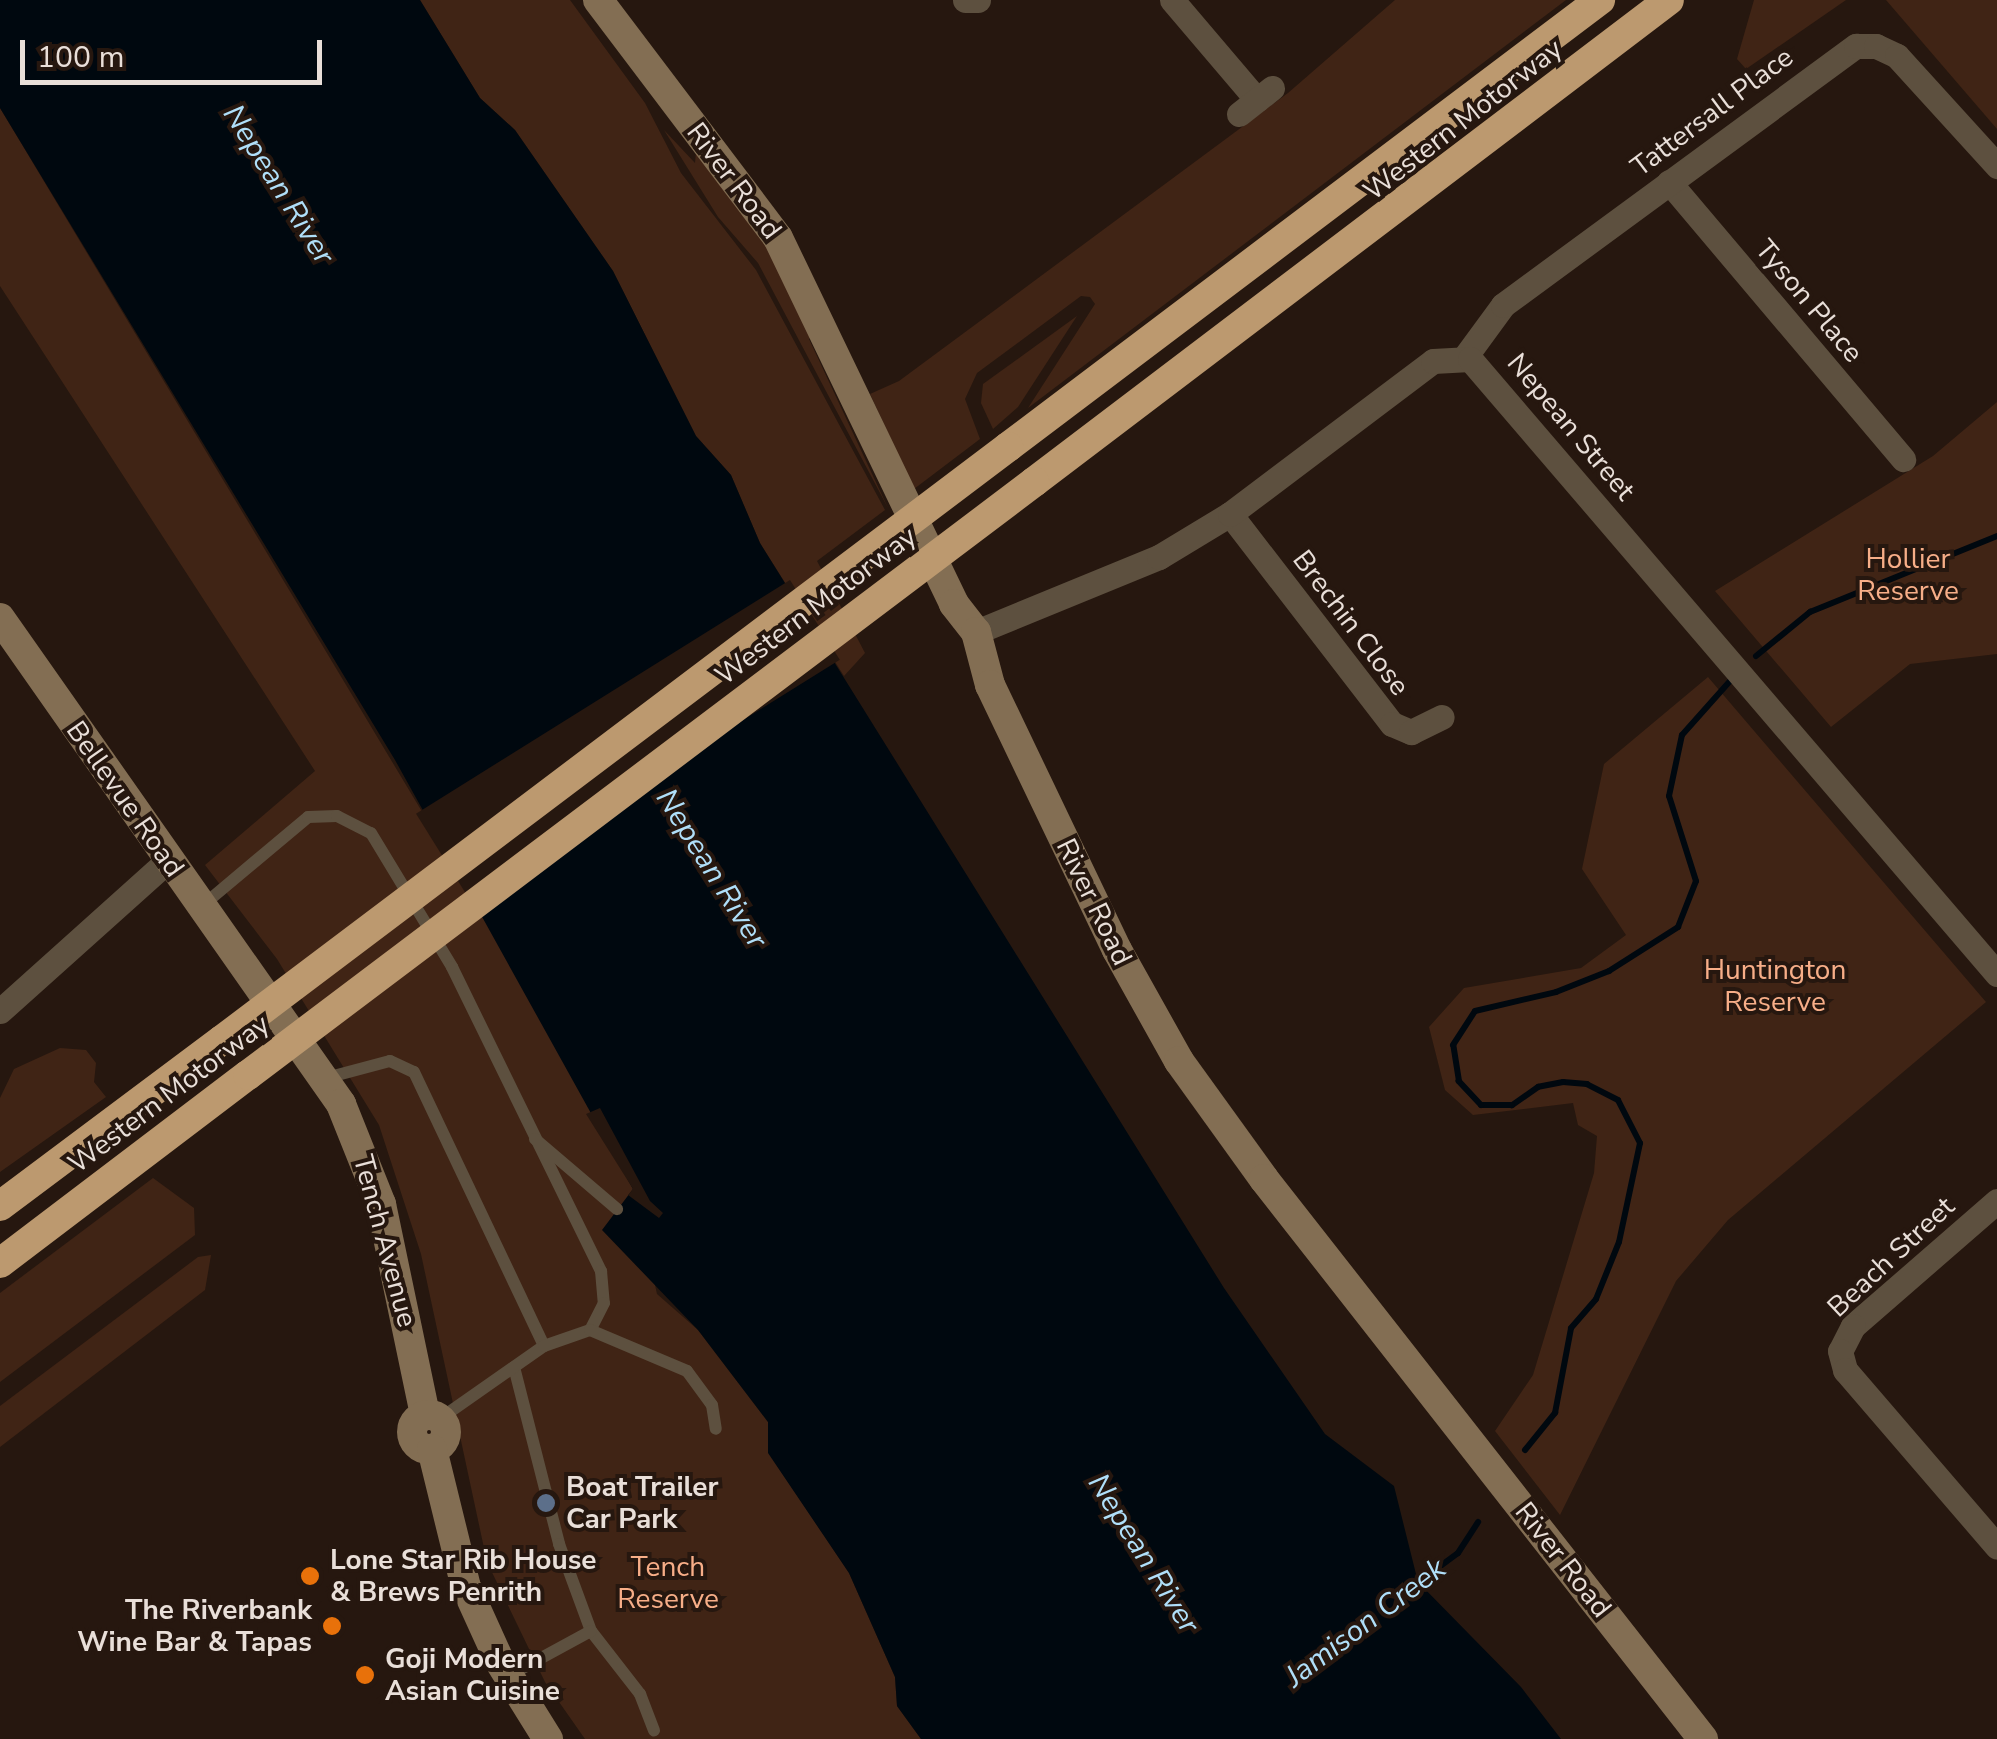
<!DOCTYPE html>
<style>
body{margin:0}
#map{position:relative;width:1997px;height:1739px;overflow:hidden;background:#26170f;font-family:"Nunito Sans",sans-serif}
div>[style]{position:absolute}
.green>*{inset:0;background:#402415}
.water>*{inset:0;background:#00080f}
.pier>*{inset:0;background:#26170f;transform-origin:0 0}
.stream>*{height:6px;margin:-3px;padding:0 3px;transform-origin:3px;border-radius:3px;background:#00080f}
.lane>*{height:12px;margin:-6px;padding:0 6px;transform-origin:6px;border-radius:6px;background:#5d503f}
.street>*{height:25px;margin:-12.5px;padding:0 12.5px;transform-origin:12.5px;border-radius:12.5px;background:#5d503f}
.secondary>*{height:30px;margin:-15px;padding:0 15px;transform-origin:15px;border-radius:15px;background:#836e53}
.secondary>.ring{margin:-15px;padding:0;box-sizing:content-box;background:none;border:30px solid #836e53;border-radius:50%}
.highway>*{height:30px;margin:-15px;padding:0 15px;transform-origin:15px;border-radius:15px;background:#bc996f}
.highway-bridge>*{height:30px;margin:-15px;padding:0 15px;transform-origin:15px;border-radius:15px;background:#bc996f}
.dots>*{width:28px;height:28px;translate:-50% -50%;box-sizing:border-box;border:5px solid #26170f;border-radius:50%}
span{translate:-50% -50%;white-space:nowrap;text-align:center;line-height:1.15;-webkit-text-stroke:8px #26170f;paint-order:stroke}
.street-label{font-size:28px;color:#e9dfd9}
.park-label{font-size:28px;color:#f7ae88}
.poi-label{font-size:28px;color:#e9dfd9;font-weight:700}
.left{translate:0 -50%;text-align:left}
.right{translate:-100% -50%;text-align:right}
.water-label{font-size:30px;color:#b0dff9;font-style:italic}
.scale{position:absolute;left:20px;top:40px;width:302px;height:45px;box-sizing:border-box;border:5px solid #e9dfd9;border-top:0;padding-left:12px;font-size:30px;line-height:35px;white-space:nowrap;color:#e9dfd9;-webkit-text-stroke:8px #26170f;paint-order:stroke}
</style>
<div id="map">
<div class="green">
<i style="clip-path:polygon(420px 0,570px 0,645px 103px,681px 173px,756px 270px,885px 510px,817px 561px,865px 653px,844px 676px,760px 543px,731px 475px,696px 436px,613px 271px,515px 130px,480px 98px)"></i>
<i style="clip-path:polygon(1395px 0,1566px 0,1028px 408px,1095px 304px,1090px 297px,1081px 296px,977px 373px,965px 399px,980px 439px,914px 489px,870px 394px,899px 381px,1288px 93px)"></i>
<i style="clip-path:polygon(1754px 0,1846px 0,1746px 69px,1737px 59px)"></i>
<i style="clip-path:polygon(1886px 0,1997px 0,1997px 129px)"></i>
<i style="clip-path:polygon(0 108px,466px 885px,634px 1190px,657px 1294px,698px 1330px,768px 1422px,769px 1453px,849px 1573px,895px 1677px,897px 1706px,921px 1739px,585px 1739px,545px 1682px,487px 1562px,421px 1254px,379px 1125px,277px 959px,205px 865px,315px 771px,0 286px)"></i>
<i style="clip-path:polygon(664px 130px,695px 163px,696px 152px,753px 223px,814px 331px,809px 339px,888px 508px,758px 263px,718px 217px)"></i>
<i style="clip-path:polygon(1077px 316px,1018px 407px,993px 429px,981px 403px,983px 384px)"></i>
<i style="clip-path:polygon(1997px 402px,1997px 654px,1910px 664px,1831px 727px,1715px 591px,1933px 456px)"></i>
<i style="clip-path:polygon(1708px 677px,1986px 1002px,1728px 1220px,1676px 1281px,1560px 1515px,1495px 1431px,1533px 1375px,1594px 1173px,1597px 1136px,1578px 1125px,1573px 1103px,1473px 1115px,1445px 1090px,1429px 1027px,1464px 988px,1581px 968px,1626px 935px,1582px 869px,1604px 764px)"></i>
<i style="clip-path:polygon(60px 1048px,86px 1050px,96px 1063px,94px 1082px,106px 1097px,0 1172px,0 1098px,14px 1069px)"></i>
<i style="clip-path:polygon(153px 1178px,194px 1208px,195px 1235px,0 1382px,0 1293px)"></i>
<i style="clip-path:polygon(211px 1255px,205px 1290px,0 1447px,0 1406px,198px 1257px)"></i>
</div>
<div class="water">
<i style="clip-path:polygon(0 0,420px 0,480px 98px,515px 130px,613px 271px,696px 436px,731px 475px,760px 543px,1224px 1288px,1325px 1434px,1394px 1486px,1418px 1582px,1521px 1687px,1561px 1739px,921px 1739px,897px 1706px,895px 1677px,849px 1573px,768px 1453px,768px 1422px,698px 1330px,602px 1230px,633px 1189px,395px 760px,0 108px)"></i>
</div>
<div class="pier">
<i style="left:790px;top:580px;width:94px;height:441px;rotate:58deg"></i>
<i style="clip-path:polygon(600px 1108px,650px 1201px,663px 1213px,659px 1218px,628px 1195px,633px 1189px,586px 1114px)"></i>
</div>
<div class="stream">
<i style="left:1756px;top:656px;width:70px;rotate:-39.2deg"></i>
<i style="left:1810px;top:612px;width:202px;rotate:-22.1deg"></i>
<i style="left:1525px;top:1450px;width:48px;rotate:-51deg"></i>
<i style="left:1555px;top:1413px;width:86px;rotate:-79.3deg"></i>
<i style="left:1571px;top:1328px;width:38px;rotate:-49deg"></i>
<i style="left:1596px;top:1299px;width:61px;rotate:-68deg"></i>
<i style="left:1619px;top:1242px;width:101px;rotate:-78deg"></i>
<i style="left:1640px;top:1143px;width:48px;rotate:-117.1deg"></i>
<i style="left:1618px;top:1100px;width:35px;rotate:-153deg"></i>
<i style="left:1587px;top:1084px;width:24px;rotate:-175deg"></i>
<i style="left:1563px;top:1082px;width:25px;rotate:169deg"></i>
<i style="left:1538px;top:1087px;width:32px;rotate:145deg"></i>
<i style="left:1512px;top:1105px;width:31px;rotate:180deg"></i>
<i style="left:1481px;top:1105px;width:33px;rotate:-133deg"></i>
<i style="left:1459px;top:1081px;width:36px;rotate:-99deg"></i>
<i style="left:1453px;top:1045px;width:40px;rotate:-57.1deg"></i>
<i style="left:1475px;top:1011px;width:83px;rotate:-13.2deg"></i>
<i style="left:1556px;top:992px;width:57px;rotate:-21.6deg"></i>
<i style="left:1609px;top:971px;width:82px;rotate:-32.5deg"></i>
<i style="left:1678px;top:927px;width:49px;rotate:-68.6deg"></i>
<i style="left:1696px;top:881px;width:89px;rotate:-107.6deg"></i>
<i style="left:1669px;top:796px;width:62px;rotate:-78deg"></i>
<i style="left:1682px;top:735px;width:71px;rotate:-48.4deg"></i>
<i style="left:1412px;top:1587px;width:57px;rotate:-36.5deg"></i>
<i style="left:1458px;top:1553px;width:37px;rotate:-57deg"></i>
</div>
<div class="lane">
<i style="left:202px;top:906px;width:138px;rotate:-40deg"></i>
<i style="left:308px;top:817px;width:29px;rotate:-2deg"></i>
<i style="left:337px;top:816px;width:38px;rotate:27deg"></i>
<i style="left:371px;top:833px;width:157px;rotate:58.8deg"></i>
<i style="left:452px;top:967px;width:339px;rotate:63.9deg"></i>
<i style="left:601px;top:1271px;width:32px;rotate:85deg"></i>
<i style="left:604px;top:1303px;width:30px;rotate:117deg"></i>
<i style="left:326px;top:1078px;width:66px;rotate:-14.9deg"></i>
<i style="left:390px;top:1061px;width:26px;rotate:25deg"></i>
<i style="left:414px;top:1072px;width:303px;rotate:64.6deg"></i>
<i style="left:535px;top:1139px;width:108px;rotate:40.5deg"></i>
<i style="left:514px;top:1367px;width:183px;rotate:75.7deg"></i>
<i style="left:559px;top:1544px;width:93px;rotate:69.8deg"></i>
<i style="left:591px;top:1631px;width:80px;rotate:52.1deg"></i>
<i style="left:640px;top:1694px;width:39px;rotate:69deg"></i>
<i style="left:441px;top:1418px;width:126px;rotate:-35deg"></i>
<i style="left:544px;top:1346px;width:49px;rotate:-19.2deg"></i>
<i style="left:590px;top:1330px;width:105px;rotate:22.9deg"></i>
<i style="left:687px;top:1371px;width:42px;rotate:53.7deg"></i>
<i style="left:712px;top:1405px;width:24px;rotate:81deg"></i>
<i style="left:510px;top:1675px;width:92px;rotate:-28.5deg"></i>
</div>
<div class="street">
<i style="left:965px;top:0;width:13px"></i>
<i style="left:1172px;top:0;width:131px;rotate:49.6deg"></i>
<i style="left:1239px;top:114px;width:42px;rotate:-38.2deg"></i>
<i style="left:1669px;top:182px;width:363px;rotate:49.8deg"></i>
<i style="left:1465px;top:357px;width:64px;rotate:-53.8deg"></i>
<i style="left:1503px;top:305px;width:438px;rotate:-36.3deg"></i>
<i style="left:1856px;top:46px;width:20px"></i>
<i style="left:1876px;top:46px;width:23px;rotate:25deg"></i>
<i style="left:1897px;top:56px;width:149px;rotate:47.7deg"></i>
<i style="left:1230px;top:514px;width:265px;rotate:52.4deg"></i>
<i style="left:1392px;top:724px;width:21px;rotate:23deg"></i>
<i style="left:1411px;top:732px;width:34px;rotate:-26deg"></i>
<i style="left:976px;top:632px;width:198px;rotate:-22.3deg"></i>
<i style="left:1159px;top:557px;width:83px;rotate:-31.2deg"></i>
<i style="left:1230px;top:514px;width:254px;rotate:-37deg"></i>
<i style="left:1433px;top:361px;width:37px;rotate:-3deg"></i>
<i style="left:1470px;top:359px;width:810px;rotate:49.41deg"></i>
<i style="left:0;top:1011px;width:223px;rotate:-41.9deg"></i>
<i style="left:1997px;top:1201px;width:191px;rotate:139deg"></i>
<i style="left:1853px;top:1326px;width:28px;rotate:117deg"></i>
<i style="left:1840px;top:1351px;width:20px;rotate:75deg"></i>
<i style="left:1845px;top:1370px;width:233px;rotate:49.3deg"></i>
</div>
<div class="secondary">
<i style="left:598px;top:0;width:298px;rotate:52.9deg"></i>
<i style="left:778px;top:238px;width:406px;rotate:64.3deg"></i>
<i style="left:954px;top:604px;width:36px;rotate:52deg"></i>
<i style="left:976px;top:632px;width:55px;rotate:75.2deg"></i>
<i style="left:990px;top:685px;width:294px;rotate:64.4deg"></i>
<i style="left:1117px;top:950px;width:127px;rotate:60.8deg"></i>
<i style="left:1179px;top:1061px;width:145px;rotate:54.2deg"></i>
<i style="left:1264px;top:1179px;width:712px;rotate:51.91deg"></i>
<i style="left:0;top:618px;width:594px;rotate:54.94deg"></i>
<i style="left:341px;top:1104px;width:108px;rotate:68.2deg"></i>
<i style="left:381px;top:1204px;width:216px;rotate:78.2deg"></i>
<i class="ring" style="left:412px;top:1415px;width:4px;height:4px"></i>
<i style="left:432px;top:1449px;width:142px;rotate:76.2deg"></i>
<i style="left:466px;top:1587px;width:82px;rotate:65.6deg"></i>
<i style="left:500px;top:1662px;width:91px;rotate:58.1deg"></i>
</div>
<div class="highway">
<i style="left:1008px;top:447px;width:742px;rotate:-37.06deg"></i>
<i style="left:1034px;top:482px;width:797px;rotate:-37.2deg"></i>
<i style="left:0;top:1206px;width:277px;rotate:-36.8deg"></i>
<i style="left:0;top:1263px;width:311px;rotate:-37.2deg"></i>
</div>
<div class="highway-bridge">
<i style="left:222px;top:1040px;width:985px;rotate:-37.03deg"></i>
<i style="left:248px;top:1075px;width:985px;rotate:-37.03deg"></i>
</div>
<div class="dots">
<i style="left:546px;top:1503px;background:#5c6f8a"></i>
<i style="left:310px;top:1576px;background:#e8710a"></i>
<i style="left:332px;top:1626px;background:#e8710a"></i>
<i style="left:365px;top:1675px;background:#e8710a"></i>
</div>
<div class="street-label">
<span style="left:1712px;top:112px;rotate:-37deg">Tattersall Place</span>
<span style="left:1463px;top:120px;rotate:-38deg">Western Motorway</span>
<span style="left:734px;top:181px;rotate:53deg">River Road</span>
<span style="left:1809px;top:301px;rotate:50deg">Tyson Place</span>
<span style="left:1571px;top:427px;rotate:50deg">Nepean Street</span>
<span style="left:816px;top:606px;rotate:-37deg">Western Motorway</span>
<span style="left:1351px;top:623px;rotate:53deg">Brechin Close</span>
<span style="left:125px;top:799px;rotate:55deg">Bellevue Road</span>
<span style="left:1094px;top:902px;rotate:64deg">River Road</span>
<span style="left:169px;top:1094px;rotate:-37deg">Western Motorway</span>
<span style="left:385px;top:1241px;rotate:75deg">Tench Avenue</span>
<span style="left:1891px;top:1257px;rotate:-43deg">Beach Street</span>
<span style="left:1563px;top:1560px;rotate:52deg">River Road</span>
</div>
<div class="park-label">
<span style="left:1908px;top:575px">Hollier<br>Reserve</span>
<span style="left:1775px;top:986px">Huntington<br>Reserve</span>
<span style="left:668px;top:1583px">Tench<br>Reserve</span>
</div>
<div class="poi-label">
<span class="left" style="left:566px;top:1503px">Boat Trailer<br>Car Park</span>
<span class="left" style="left:330px;top:1576px">Lone Star Rib House<br>&amp; Brews Penrith</span>
<span class="right" style="left:312px;top:1626px">The Riverbank<br>Wine Bar &amp; Tapas</span>
<span class="left" style="left:385px;top:1675px">Goji Modern<br>Asian Cuisine</span>
</div>
<div class="water-label">
<span style="left:278px;top:185px;rotate:58deg">Nepean River</span>
<span style="left:711px;top:869px;rotate:58deg">Nepean River</span>
<span style="left:1143px;top:1554px;rotate:58deg">Nepean River</span>
<span style="left:1366px;top:1623px;rotate:-37deg">Jamison Creek</span>
</div>
<div class="scale">100 m</div>
</div>
